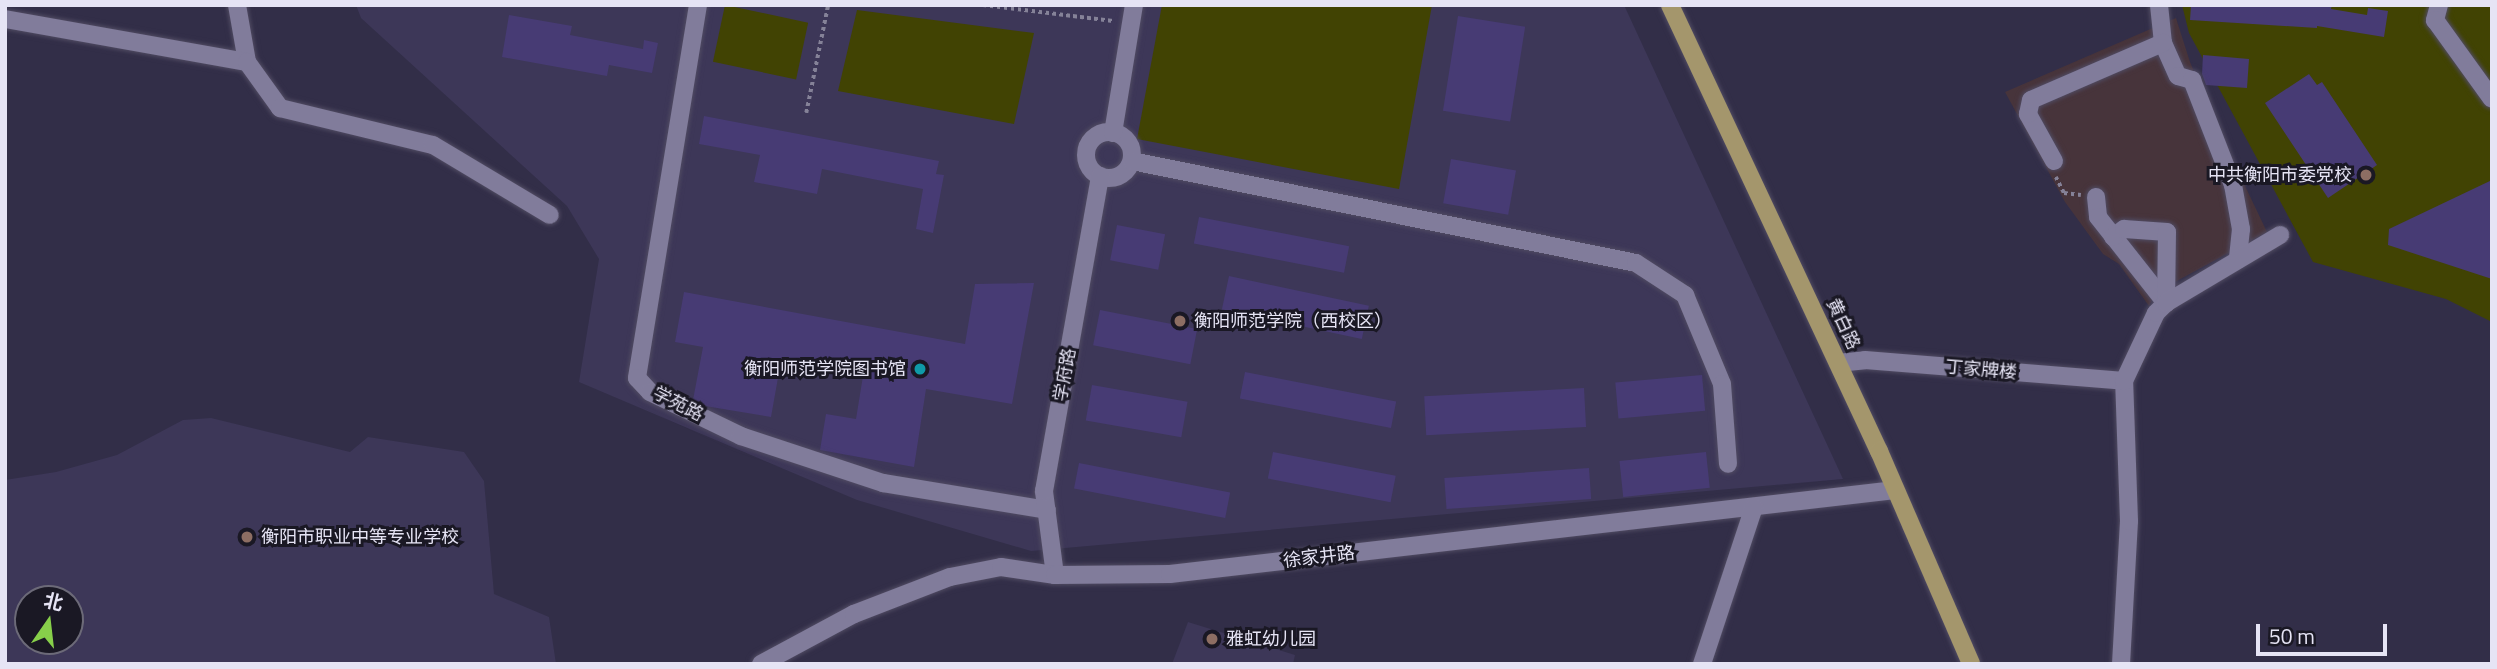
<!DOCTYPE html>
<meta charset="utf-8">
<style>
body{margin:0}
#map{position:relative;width:2497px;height:669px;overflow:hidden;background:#322e48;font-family:"Titillium Web","Noto Sans SC",sans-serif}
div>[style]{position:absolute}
.commercial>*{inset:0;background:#47343b}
.built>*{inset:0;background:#3d3758}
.green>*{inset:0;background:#414303;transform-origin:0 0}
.building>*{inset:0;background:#473b74;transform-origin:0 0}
.path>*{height:3.5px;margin-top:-1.75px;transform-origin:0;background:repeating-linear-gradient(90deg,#858298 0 3.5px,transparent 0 7px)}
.roads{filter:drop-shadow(0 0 2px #504b62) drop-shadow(0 0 2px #504b62)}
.minor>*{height:18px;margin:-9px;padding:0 9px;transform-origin:9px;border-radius:9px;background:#817c9b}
.minor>.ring{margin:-9px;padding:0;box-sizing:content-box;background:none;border:18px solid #817c9b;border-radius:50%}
.major>*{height:18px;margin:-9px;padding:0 9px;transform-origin:9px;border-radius:9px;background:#a4966c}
.dots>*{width:19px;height:19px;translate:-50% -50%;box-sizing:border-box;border:4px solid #1a1824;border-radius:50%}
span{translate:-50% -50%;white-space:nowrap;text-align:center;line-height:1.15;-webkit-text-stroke:6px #1a1824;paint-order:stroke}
.poi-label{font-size:18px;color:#e6e4f5}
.right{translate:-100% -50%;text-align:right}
.left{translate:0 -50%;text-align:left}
.street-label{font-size:18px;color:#e6e4f5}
.frame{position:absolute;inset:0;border:7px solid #e6e4f5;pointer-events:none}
.north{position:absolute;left:14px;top:585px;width:70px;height:70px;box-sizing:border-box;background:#1a1824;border:2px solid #6c6a78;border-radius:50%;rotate:14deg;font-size:19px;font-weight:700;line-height:28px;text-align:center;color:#e6e4f5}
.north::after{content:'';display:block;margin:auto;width:24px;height:32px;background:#87cf4a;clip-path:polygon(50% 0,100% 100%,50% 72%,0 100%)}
.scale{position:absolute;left:2256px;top:624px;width:131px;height:32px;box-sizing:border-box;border:4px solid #e6e4f5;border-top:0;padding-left:9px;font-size:21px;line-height:24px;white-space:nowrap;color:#e6e4f5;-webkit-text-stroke:5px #1a1824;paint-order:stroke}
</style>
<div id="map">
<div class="commercial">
<i style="clip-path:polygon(2176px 18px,2190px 62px,2215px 123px,2267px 232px,2175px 282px,2153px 298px,2149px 306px,2119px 264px,2103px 254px,2065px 202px,2005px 92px)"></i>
</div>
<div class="built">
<i style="clip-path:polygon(356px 5px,1624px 5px,1843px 479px,1031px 551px,857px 500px,579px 382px,599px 259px,567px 206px,361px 18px)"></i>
<i style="clip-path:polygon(evenodd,211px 418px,350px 452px,368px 437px,464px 452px,484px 481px,494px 594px,549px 617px,556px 664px,5px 664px,5px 480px,56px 472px,117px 455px,183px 420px,211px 418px,28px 599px,70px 599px,70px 641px,28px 641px,28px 599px)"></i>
<i style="clip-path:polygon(1188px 622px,1295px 655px,1293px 664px,1172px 664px)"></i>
</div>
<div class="green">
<i style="left:725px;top:5px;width:85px;height:58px;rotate:12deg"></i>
<i style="clip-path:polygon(1162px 5px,1432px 5px,1399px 189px,1137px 139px)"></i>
<i style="clip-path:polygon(2182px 5px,2490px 5px,2492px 322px,2446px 299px,2313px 262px,2189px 33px)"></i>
<i style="clip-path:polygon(857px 10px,1034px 33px,1014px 124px,838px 91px)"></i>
</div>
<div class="building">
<i style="clip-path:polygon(2191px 5px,2332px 5px,2331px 9px,2367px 15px,2368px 8px,2388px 11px,2384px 37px,2317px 26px,2317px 28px,2190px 20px)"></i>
<i style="clip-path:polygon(509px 15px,572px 26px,570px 35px,643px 49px,644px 40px,658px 43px,652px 73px,609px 65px,607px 76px,502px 57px)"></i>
<i style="left:1458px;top:16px;width:68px;height:96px;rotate:9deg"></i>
<i style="clip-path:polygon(2203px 55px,2249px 59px,2247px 88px,2206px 85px,2202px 74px)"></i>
<i style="clip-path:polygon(2309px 74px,2317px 85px,2322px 82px,2377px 165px,2328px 198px,2265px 103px)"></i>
<i style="clip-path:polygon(704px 116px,939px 161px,936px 174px,944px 175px,933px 233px,916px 229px,923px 189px,822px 169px,817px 194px,754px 182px,760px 155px,699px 144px)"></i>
<i style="left:1451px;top:159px;width:66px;height:45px;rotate:10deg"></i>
<i style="clip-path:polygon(2492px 180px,2492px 279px,2388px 245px,2389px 229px)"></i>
<i style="left:1199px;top:217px;width:153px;height:27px;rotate:11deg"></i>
<i style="left:1117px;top:225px;width:49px;height:36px;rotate:11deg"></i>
<i style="left:1229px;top:276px;width:143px;height:34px;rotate:12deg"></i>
<i style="clip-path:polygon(1034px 283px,1012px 404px,926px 389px,914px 467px,820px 450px,826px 414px,856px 419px,863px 376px,781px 361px,771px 417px,705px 406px,693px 400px,703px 347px,675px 342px,684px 292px,965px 344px,975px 284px)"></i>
<i style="left:1100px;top:310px;width:99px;height:36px;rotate:11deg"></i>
<i style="left:1245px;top:372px;width:154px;height:27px;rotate:11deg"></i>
<i style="left:1702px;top:375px;width:36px;height:87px;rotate:85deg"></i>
<i style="left:1092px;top:385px;width:97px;height:36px;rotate:10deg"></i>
<i style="left:1584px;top:388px;width:39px;height:160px;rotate:87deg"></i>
<i style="left:1273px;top:452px;width:125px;height:27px;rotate:11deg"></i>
<i style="left:1706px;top:452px;width:36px;height:87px;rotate:84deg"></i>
<i style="left:1079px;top:463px;width:154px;height:26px;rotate:11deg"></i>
<i style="left:1589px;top:468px;width:31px;height:145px;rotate:86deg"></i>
</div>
<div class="path">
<i style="left:983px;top:5px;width:131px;rotate:7deg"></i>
<i style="left:806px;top:113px;width:110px;rotate:-78.5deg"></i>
<i style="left:2056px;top:177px;width:18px;rotate:63deg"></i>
<i style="left:2064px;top:193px;width:17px;rotate:7deg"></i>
</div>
<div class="roads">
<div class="minor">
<i style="left:237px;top:5px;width:58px;rotate:80deg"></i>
<i style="left:698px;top:5px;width:378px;rotate:99.3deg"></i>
<i style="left:637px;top:378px;width:19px;rotate:47deg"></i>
<i style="left:650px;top:392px;width:101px;rotate:25.8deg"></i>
<i style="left:741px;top:436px;width:150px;rotate:18.3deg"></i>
<i style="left:883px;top:483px;width:166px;rotate:9.3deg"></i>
<i style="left:2159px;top:5px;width:38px;rotate:84deg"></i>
<i style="left:2163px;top:43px;width:36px;rotate:66deg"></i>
<i style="left:2178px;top:76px;width:15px;rotate:16deg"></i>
<i style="left:2192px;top:80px;width:113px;rotate:68.7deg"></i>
<i style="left:2233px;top:185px;width:45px;rotate:79.7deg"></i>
<i style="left:2241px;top:229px;width:31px;rotate:96deg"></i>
<i style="left:2439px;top:5px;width:16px;rotate:105deg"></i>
<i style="left:2435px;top:20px;width:97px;rotate:54.2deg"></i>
<i style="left:5px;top:19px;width:246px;rotate:10.1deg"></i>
<i style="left:247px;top:62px;width:57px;rotate:54.3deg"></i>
<i style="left:280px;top:108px;width:157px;rotate:13.6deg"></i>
<i style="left:433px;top:145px;width:136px;rotate:30.9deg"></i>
<i class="ring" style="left:1086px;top:132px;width:28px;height:28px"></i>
<i style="left:1113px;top:133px;width:130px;rotate:-80.7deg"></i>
<i style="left:1132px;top:161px;width:514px;rotate:11.44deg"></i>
<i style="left:1636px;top:263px;width:59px;rotate:33.1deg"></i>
<i style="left:1685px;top:295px;width:96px;rotate:67.4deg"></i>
<i style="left:1722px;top:384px;width:80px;rotate:85.7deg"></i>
<i style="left:2054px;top:161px;width:54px;rotate:-119deg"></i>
<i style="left:2028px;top:114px;width:14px;rotate:-78deg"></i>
<i style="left:2031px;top:100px;width:144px;rotate:-23.4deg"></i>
<i style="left:2096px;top:197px;width:20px;rotate:84deg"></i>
<i style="left:2098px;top:217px;width:110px;rotate:51.7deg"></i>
<i style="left:2113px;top:237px;width:14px;rotate:-36deg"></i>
<i style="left:2124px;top:229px;width:43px;rotate:4deg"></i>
<i style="left:2167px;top:232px;width:71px;rotate:90.8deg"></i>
<i style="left:1838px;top:363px;width:27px;rotate:-6deg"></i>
<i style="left:1865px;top:360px;width:260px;rotate:4.6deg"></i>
<i style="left:1055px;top:575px;width:85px;rotate:-97.5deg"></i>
<i style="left:1044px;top:491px;width:320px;rotate:-79.9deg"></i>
<i style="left:761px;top:664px;width:106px;rotate:-28.3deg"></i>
<i style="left:854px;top:614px;width:103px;rotate:-21.1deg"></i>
<i style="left:950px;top:577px;width:52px;rotate:-11.1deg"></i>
<i style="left:1001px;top:567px;width:55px;rotate:8.4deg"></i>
<i style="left:1055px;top:575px;width:115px;rotate:-0.5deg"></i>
<i style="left:1170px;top:574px;width:730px;rotate:-6.61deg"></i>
<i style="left:1702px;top:664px;width:165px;rotate:-71.7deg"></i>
<i style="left:2121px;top:664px;width:143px;rotate:-86.8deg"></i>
<i style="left:2129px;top:521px;width:140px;rotate:-92deg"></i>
<i style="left:2124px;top:381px;width:75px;rotate:-64.8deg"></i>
<i style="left:2156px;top:313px;width:14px;rotate:-45deg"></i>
<i style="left:2166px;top:303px;width:133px;rotate:-30.8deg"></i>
</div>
<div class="major">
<i style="left:1670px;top:5px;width:493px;rotate:64.9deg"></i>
<i style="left:1879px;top:451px;width:232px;rotate:66.6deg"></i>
</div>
</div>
<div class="dots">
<i style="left:2366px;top:175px;background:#8d6e63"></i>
<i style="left:1180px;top:321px;background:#8d6e63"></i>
<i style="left:920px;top:369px;background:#0f9aa8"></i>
<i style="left:247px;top:537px;background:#8d6e63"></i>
<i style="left:1212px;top:639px;background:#8d6e63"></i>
</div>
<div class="poi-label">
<span class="right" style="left:2352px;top:175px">中共衡阳市委党校</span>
<span class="left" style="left:1194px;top:321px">衡阳师范学院（西校区）</span>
<span class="right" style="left:906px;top:369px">衡阳师范学院图书馆</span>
<span class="left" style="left:261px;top:537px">衡阳市职业中等专业学校</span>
<span class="left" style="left:1226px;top:639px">雅虹幼儿园</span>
</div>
<div class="street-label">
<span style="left:1843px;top:324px;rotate:65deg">黄白路</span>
<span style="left:1981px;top:370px;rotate:5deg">丁家牌楼</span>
<span style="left:1065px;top:375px;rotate:-80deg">学府路</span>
<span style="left:678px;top:404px;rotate:27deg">学苑路</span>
<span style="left:1319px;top:557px;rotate:-7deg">徐家井路</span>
</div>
<div class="frame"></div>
<div class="north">北</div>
<div class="scale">50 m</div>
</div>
